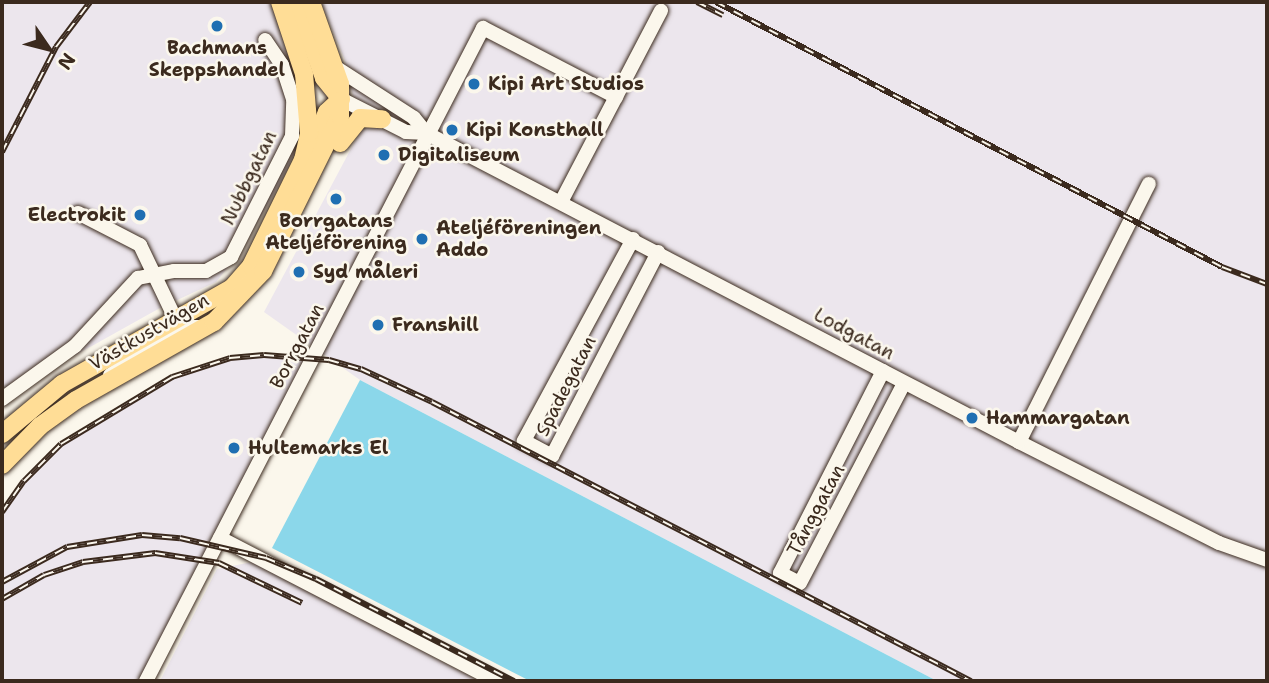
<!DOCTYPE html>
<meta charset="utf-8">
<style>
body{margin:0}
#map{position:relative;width:1269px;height:683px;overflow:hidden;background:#fbf7ec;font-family:"Shantell Sans",sans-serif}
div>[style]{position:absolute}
.built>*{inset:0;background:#ece6ed}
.water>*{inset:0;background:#8bd7ea}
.roads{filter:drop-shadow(0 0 2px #3b2a1e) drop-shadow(0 0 2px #3b2a1e)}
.minor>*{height:14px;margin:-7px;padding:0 7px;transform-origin:7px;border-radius:7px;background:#fbf7ec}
.major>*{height:18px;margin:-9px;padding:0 9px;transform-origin:9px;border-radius:9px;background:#ffdd96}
.rail>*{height:6px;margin-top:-3px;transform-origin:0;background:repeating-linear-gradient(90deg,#fbf7ec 0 10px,#3b2a1e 0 20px);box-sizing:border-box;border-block:2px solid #3b2a1e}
.dots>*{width:19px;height:19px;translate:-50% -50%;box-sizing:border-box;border:4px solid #fbf7ec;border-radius:50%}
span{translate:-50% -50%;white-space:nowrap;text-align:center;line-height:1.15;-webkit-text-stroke:5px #fbf7ec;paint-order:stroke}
.poi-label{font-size:19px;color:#3b2a1e;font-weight:700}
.left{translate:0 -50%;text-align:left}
.right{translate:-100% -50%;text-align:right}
.street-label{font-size:19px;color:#3b2a1e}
.frame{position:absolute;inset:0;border:4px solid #3b2a1e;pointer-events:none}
.north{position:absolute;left:14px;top:14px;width:70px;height:70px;-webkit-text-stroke:5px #fbf7ec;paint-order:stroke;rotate:125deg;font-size:19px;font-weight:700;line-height:28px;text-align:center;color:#3b2a1e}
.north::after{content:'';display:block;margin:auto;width:24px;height:32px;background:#3b2a1e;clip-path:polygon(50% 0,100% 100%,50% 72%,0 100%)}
</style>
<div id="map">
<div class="built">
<i style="clip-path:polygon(2px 2px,272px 2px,300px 73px,309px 124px,282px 180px,239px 254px,216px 282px,160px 308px,22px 385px,2px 404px)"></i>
<i style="clip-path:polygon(321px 2px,1267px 2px,1267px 681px,937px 681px,360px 380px,264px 312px,361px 130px,344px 58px)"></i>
<i style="clip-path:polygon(264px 355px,313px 358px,146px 681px,2px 681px,2px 512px,24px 481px,61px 444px,142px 393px,202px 365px)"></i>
<i style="clip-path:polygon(252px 562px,479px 681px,160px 681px,217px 569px)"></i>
</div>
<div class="water">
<i style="clip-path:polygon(360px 380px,937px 681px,530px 681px,272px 548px)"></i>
</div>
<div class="roads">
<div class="minor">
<i style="left:335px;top:67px;width:94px;rotate:32.8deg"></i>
<i style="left:414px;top:118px;width:19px;rotate:51deg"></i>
<i style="left:341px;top:99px;width:73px;rotate:26.9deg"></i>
<i style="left:406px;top:132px;width:20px;rotate:3deg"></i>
<i style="left:426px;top:133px;width:669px;rotate:27.52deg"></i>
<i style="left:1019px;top:442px;width:224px;rotate:26.8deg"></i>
<i style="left:1219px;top:543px;width:51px;rotate:19.5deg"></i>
<i style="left:561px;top:202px;width:216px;rotate:-62.4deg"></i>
<i style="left:78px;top:213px;width:70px;rotate:27.3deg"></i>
<i style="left:140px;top:245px;width:83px;rotate:64.4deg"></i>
<i style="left:633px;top:239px;width:230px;rotate:118.4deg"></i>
<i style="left:524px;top:441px;width:32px;rotate:28deg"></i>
<i style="left:552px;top:456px;width:230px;rotate:-62.5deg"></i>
<i style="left:883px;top:371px;width:227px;rotate:117deg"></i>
<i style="left:780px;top:573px;width:22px;rotate:27deg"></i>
<i style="left:800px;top:583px;width:225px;rotate:-62.5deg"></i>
<i style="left:110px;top:375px;width:68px;rotate:-34.2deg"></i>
<i style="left:166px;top:337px;width:11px;rotate:-38deg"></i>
<i style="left:175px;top:330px;width:10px;rotate:-84deg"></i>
<i style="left:176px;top:320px;width:13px;rotate:32deg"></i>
<i style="left:187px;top:327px;width:15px"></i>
<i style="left:2px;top:399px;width:90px;rotate:-36deg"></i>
<i style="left:75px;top:346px;width:93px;rotate:-47.2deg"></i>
<i style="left:138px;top:278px;width:37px;rotate:-11deg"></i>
<i style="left:174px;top:271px;width:32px"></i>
<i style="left:206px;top:271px;width:29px;rotate:-29deg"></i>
<i style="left:231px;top:257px;width:136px;rotate:-63.2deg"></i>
<i style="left:292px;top:136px;width:37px;rotate:-88deg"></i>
<i style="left:293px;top:99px;width:36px;rotate:-108deg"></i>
<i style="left:282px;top:65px;width:30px;rotate:-124deg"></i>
<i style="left:1019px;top:442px;width:289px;rotate:-63.3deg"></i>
<i style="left:220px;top:538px;width:311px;rotate:27.4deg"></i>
<i style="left:146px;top:681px;width:735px;rotate:-62.7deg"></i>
<i style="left:483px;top:28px;width:150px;rotate:27.4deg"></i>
</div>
<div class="major">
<i style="left:297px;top:2px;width:81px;rotate:70.4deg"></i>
<i style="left:324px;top:78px;width:27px;rotate:51deg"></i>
<i style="left:315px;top:143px;width:33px;rotate:-69deg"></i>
<i style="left:327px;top:112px;width:19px;rotate:-43deg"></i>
<i style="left:340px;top:143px;width:32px;rotate:-51deg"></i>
<i style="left:360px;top:118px;width:22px;rotate:3deg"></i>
<i style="left:2px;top:434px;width:78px;rotate:-39.8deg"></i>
<i style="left:62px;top:384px;width:195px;rotate:-29.5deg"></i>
<i style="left:232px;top:288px;width:29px;rotate:-49deg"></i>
<i style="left:251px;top:266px;width:118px;rotate:-63.9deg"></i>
<i style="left:303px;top:160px;width:28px;rotate:-77deg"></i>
<i style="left:309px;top:133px;width:59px;rotate:-94.8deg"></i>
<i style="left:304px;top:74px;width:76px;rotate:-108.4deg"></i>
<i style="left:2px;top:465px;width:54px;rotate:-45.7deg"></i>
<i style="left:40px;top:426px;width:44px;rotate:-35.8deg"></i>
<i style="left:76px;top:400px;width:159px;rotate:-29.5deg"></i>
<i style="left:214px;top:322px;width:71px;rotate:-46.1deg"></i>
<i style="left:263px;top:271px;width:173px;rotate:-63.6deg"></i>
<i style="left:340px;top:116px;width:32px;rotate:-90deg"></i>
<i style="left:340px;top:84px;width:87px;rotate:-109.5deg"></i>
</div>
</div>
<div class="rail">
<i style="left:697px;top:2px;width:29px;rotate:27deg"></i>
<i style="left:716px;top:2px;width:571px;rotate:27.64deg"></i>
<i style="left:1222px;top:267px;width:48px;rotate:20.7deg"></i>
<i style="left:2px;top:152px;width:118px;rotate:-62.8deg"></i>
<i style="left:56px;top:47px;width:56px;rotate:-52.9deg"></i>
<i style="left:2px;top:512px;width:38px;rotate:-55deg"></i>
<i style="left:24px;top:481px;width:52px;rotate:-45deg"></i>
<i style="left:61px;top:444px;width:130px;rotate:-31.1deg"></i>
<i style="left:172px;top:377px;width:61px;rotate:-18.1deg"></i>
<i style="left:230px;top:358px;width:34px;rotate:-5deg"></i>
<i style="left:264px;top:355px;width:65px;rotate:4.4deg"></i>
<i style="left:329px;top:360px;width:33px;rotate:16deg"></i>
<i style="left:361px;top:369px;width:78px;rotate:24.9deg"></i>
<i style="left:432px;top:402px;width:607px;rotate:27.37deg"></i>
<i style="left:2px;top:582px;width:74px;rotate:-28.3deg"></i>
<i style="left:67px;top:547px;width:76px;rotate:-9.1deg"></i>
<i style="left:142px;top:535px;width:38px;rotate:5deg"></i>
<i style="left:180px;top:538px;width:88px;rotate:13.1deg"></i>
<i style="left:266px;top:558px;width:54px;rotate:22.8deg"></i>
<i style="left:316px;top:579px;width:223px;rotate:27.3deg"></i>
<i style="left:2px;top:599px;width:48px;rotate:-29.7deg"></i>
<i style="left:44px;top:575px;width:41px;rotate:-18.4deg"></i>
<i style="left:83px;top:562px;width:73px;rotate:-7.1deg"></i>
<i style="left:155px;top:553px;width:65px;rotate:8.9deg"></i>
<i style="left:219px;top:563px;width:92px;rotate:25.7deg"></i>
</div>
<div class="dots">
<i style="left:217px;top:26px;background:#1f6fb2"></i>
<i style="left:474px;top:84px;background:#1f6fb2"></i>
<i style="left:452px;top:130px;background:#1f6fb2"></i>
<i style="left:384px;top:155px;background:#1f6fb2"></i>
<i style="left:336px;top:199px;background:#1f6fb2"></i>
<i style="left:140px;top:215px;background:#1f6fb2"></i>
<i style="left:422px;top:239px;background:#1f6fb2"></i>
<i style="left:299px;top:272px;background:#1f6fb2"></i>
<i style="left:378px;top:325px;background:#1f6fb2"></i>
<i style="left:972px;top:418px;background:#1f6fb2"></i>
<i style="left:234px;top:448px;background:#1f6fb2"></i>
</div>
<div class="poi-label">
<span style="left:217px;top:59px">Bachmans<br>Skeppshandel</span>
<span class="left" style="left:488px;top:84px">Kipi Art Studios</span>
<span class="left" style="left:466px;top:130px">Kipi Konsthall</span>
<span class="left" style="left:398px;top:155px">Digitaliseum</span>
<span class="right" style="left:126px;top:215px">Electrokit</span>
<span style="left:336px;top:232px">Borrgatans<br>Ateljéförening</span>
<span class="left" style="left:436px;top:239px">Ateljéföreningen<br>Addo</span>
<span class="left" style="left:313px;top:272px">Syd måleri</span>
<span class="left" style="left:392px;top:325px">Franshill</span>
<span class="left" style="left:986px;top:418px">Hammargatan</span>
<span class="left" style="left:248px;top:448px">Hultemarks El</span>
</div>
<div class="street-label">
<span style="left:249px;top:178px;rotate:-64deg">Nubbgatan</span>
<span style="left:149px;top:332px;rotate:-30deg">Västkustvägen</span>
<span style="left:854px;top:334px;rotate:28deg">Lodgatan</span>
<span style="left:297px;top:346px;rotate:-62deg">Borrgatan</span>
<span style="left:566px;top:386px;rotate:-63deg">Spadegatan</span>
<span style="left:816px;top:510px;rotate:-62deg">Tånggatan</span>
</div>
<div class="frame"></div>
<div class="north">N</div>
</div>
